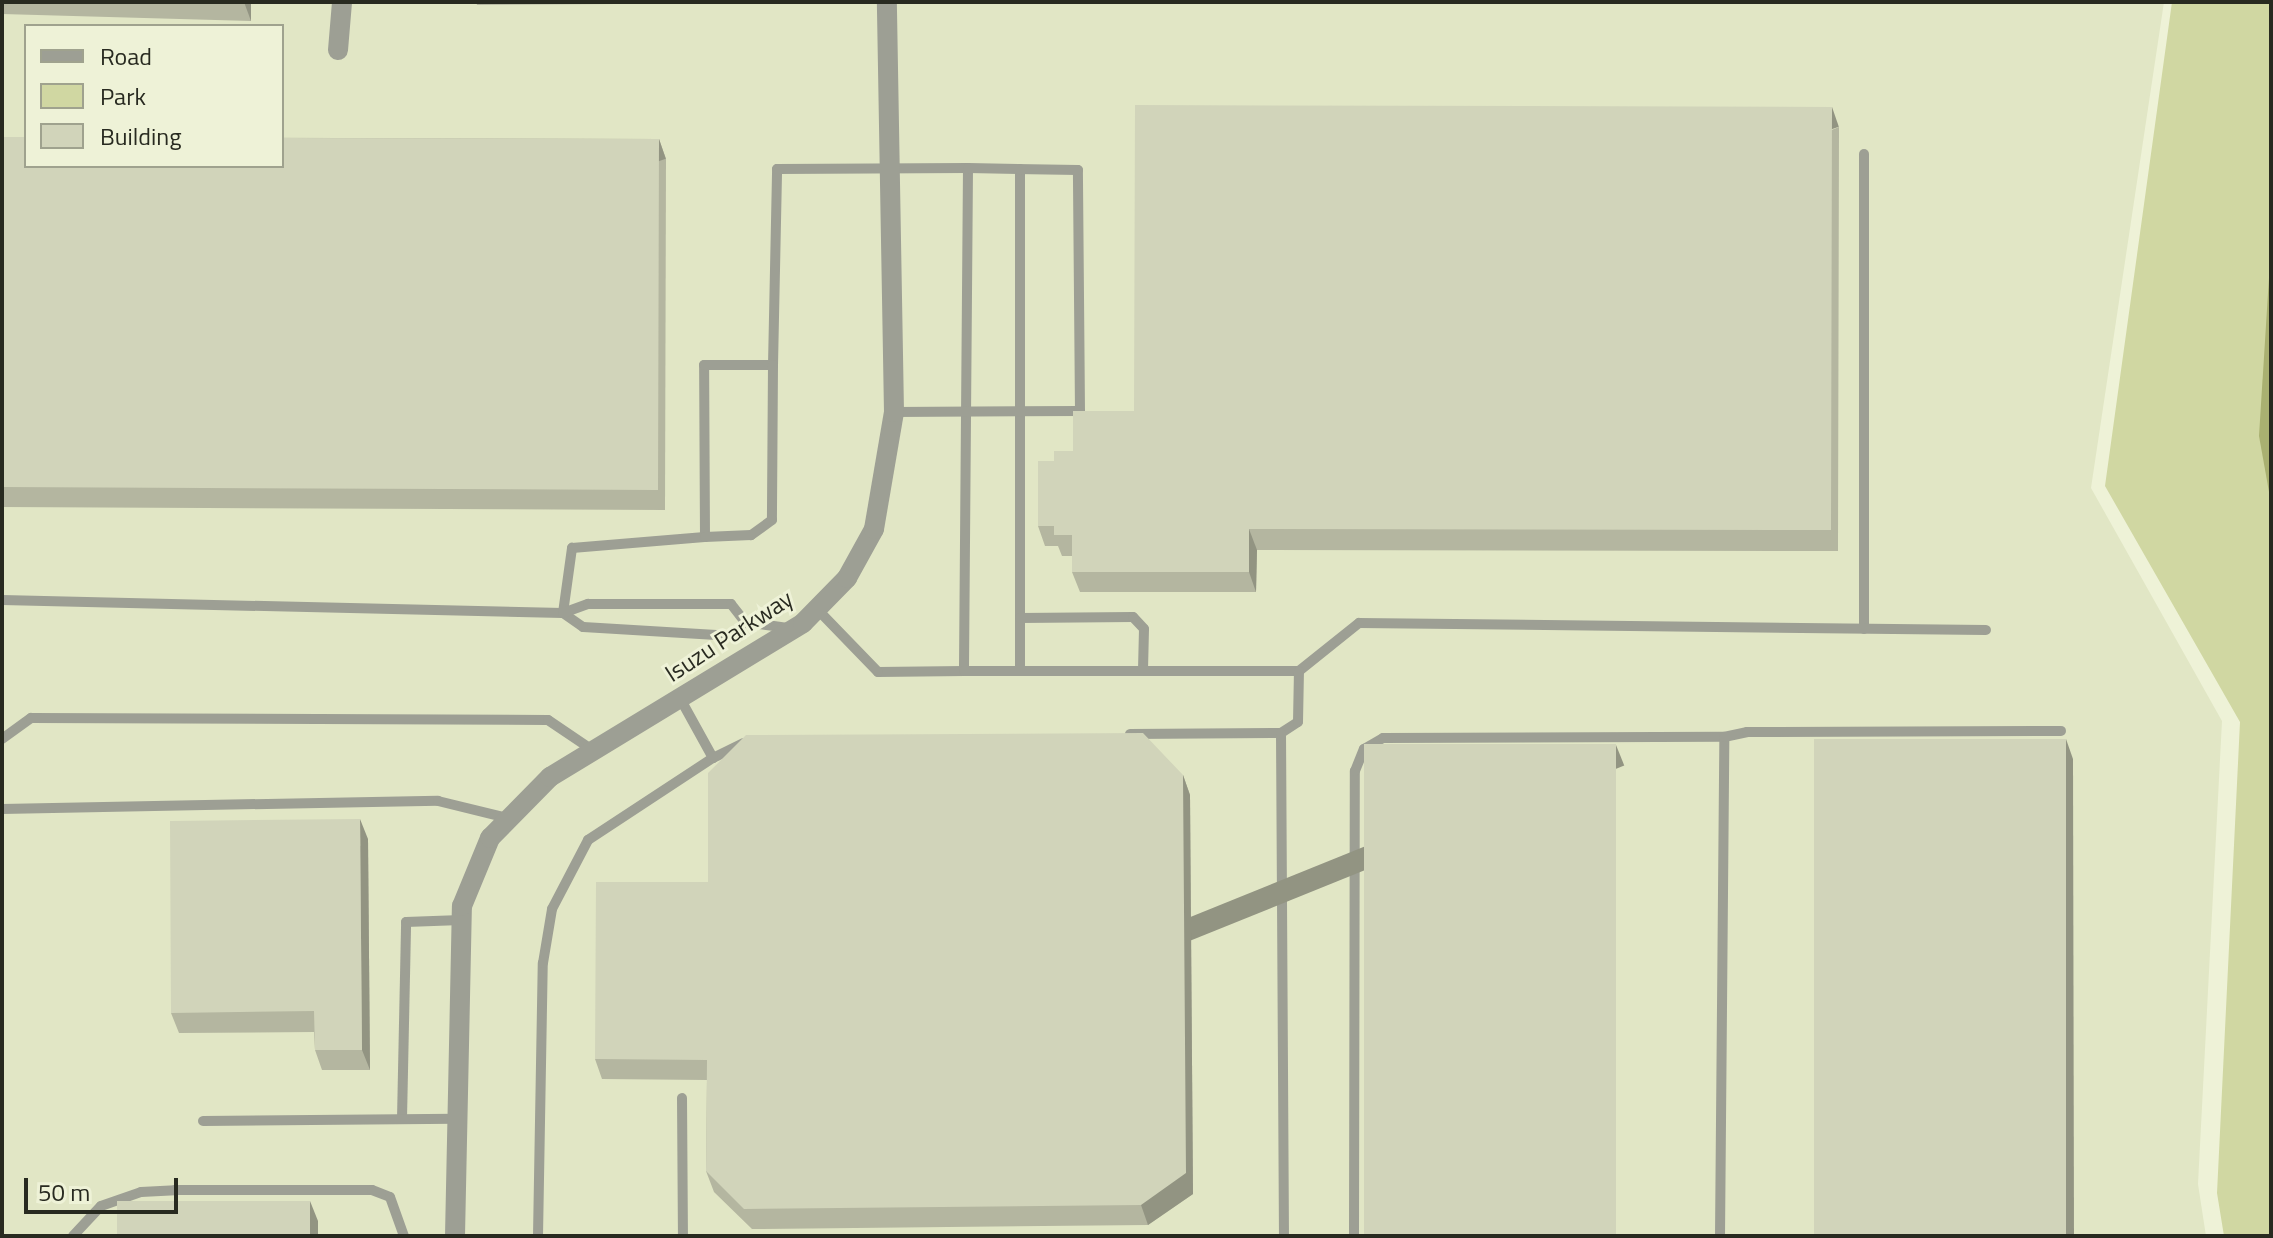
<!DOCTYPE html>
<style>
body{margin:0}
#map{position:relative;width:2273px;height:1238px;overflow:hidden;background:#eef2d7;font-family:"Titillium Web",sans-serif}
div>[style]{position:absolute}
.built>*{inset:0;background:#e1e6c5}
.green>*{inset:0;background:#d0d7a2}
.forest>*{inset:0;background:#a9b071}
.service>*{height:10px;margin:-5px;padding:0 5px;transform-origin:5px;border-radius:5px;background:#9d9f94}
.minor>*{height:20px;margin:-10px;padding:0 10px;transform-origin:10px;border-radius:10px;background:#9d9f94}
.wall>*{inset:0;background:#b4b6a0}
.shaded-wall>*{inset:0;background:#929482;transform-origin:0 0}
.building>*{inset:0;background:#d1d4ba;transform-origin:0 0}
span{translate:-50% -50%;white-space:nowrap;text-align:center;line-height:1.15;-webkit-text-stroke:6px #eef2d7;paint-order:stroke}
.street-label{font-size:24px;color:#282a20}
.frame{position:absolute;inset:0;border:4px solid #282a20;pointer-events:none}
.legend{position:absolute;left:24px;top:24px;width:260px;height:144px;box-sizing:border-box;background:#eef2d7;border:2px solid #9fa28e;margin:0;padding:10px 14px;list-style:none;font-size:24px;color:#282a20}
.legend li{display:flex;align-items:center;gap:16px;height:40px}
.legend b{width:40px;border:2px solid #9fa28e}
.scale{position:absolute;left:24px;top:1178px;width:154px;height:36px;box-sizing:border-box;border:4px solid #282a20;border-top:0;padding-left:10px;font-size:24px;line-height:28px;white-space:nowrap;color:#282a20;-webkit-text-stroke:6px #eef2d7;paint-order:stroke}
</style>
<div id="map">
<div class="built">
<i style="clip-path:polygon(evenodd,2px 2px,2164px 2px,2091px 488px,2222px 721px,2198px 1184px,2206px 1236px,2px 1236px,2px 2px,26px 26px,282px 26px,282px 166px,26px 166px,26px 26px)"></i>
</div>
<div class="green">
<i style="clip-path:polygon(2172px 2px,2271px 2px,2271px 1236px,2224px 1236px,2217px 1193px,2240px 722px,2105px 486px)"></i>
</div>
<div class="forest">
<i style="clip-path:polygon(2271px 246px,2271px 503px,2259px 436px)"></i>
</div>
<div class="service">
<i style="left:1864px;top:154px;width:475px;rotate:90deg"></i>
<i style="left:1020px;top:169px;width:502px;rotate:90deg"></i>
<i style="left:773px;top:365px;width:196px;rotate:-88.8deg"></i>
<i style="left:777px;top:169px;width:191px;rotate:-0.3deg"></i>
<i style="left:968px;top:168px;width:503px;rotate:90.46deg"></i>
<i style="left:964px;top:671px;width:86px;rotate:179.3deg"></i>
<i style="left:878px;top:672px;width:88px;rotate:-134.1deg"></i>
<i style="left:894px;top:412px;width:186px;rotate:-0.3deg"></i>
<i style="left:1080px;top:411px;width:241px;rotate:-90.5deg"></i>
<i style="left:1078px;top:170px;width:110px;rotate:-179deg"></i>
<i style="left:2px;top:600px;width:561px;rotate:1.33deg"></i>
<i style="left:563px;top:613px;width:66px;rotate:-82.1deg"></i>
<i style="left:572px;top:548px;width:133px;rotate:-4.7deg"></i>
<i style="left:705px;top:537px;width:172px;rotate:-90.3deg"></i>
<i style="left:704px;top:365px;width:69px"></i>
<i style="left:773px;top:365px;width:155px;rotate:90.4deg"></i>
<i style="left:772px;top:520px;width:26px;rotate:144deg"></i>
<i style="left:751px;top:535px;width:46px;rotate:177.5deg"></i>
<i style="left:1020px;top:618px;width:113px;rotate:-0.5deg"></i>
<i style="left:1133px;top:617px;width:16px;rotate:47deg"></i>
<i style="left:1144px;top:629px;width:42px;rotate:91.4deg"></i>
<i style="left:745px;top:622px;width:18px;rotate:131deg"></i>
<i style="left:733px;top:636px;width:150px;rotate:-176.6deg"></i>
<i style="left:583px;top:627px;width:24px;rotate:-145deg"></i>
<i style="left:563px;top:613px;width:27px;rotate:-20deg"></i>
<i style="left:588px;top:604px;width:143px"></i>
<i style="left:731px;top:604px;width:23px;rotate:52deg"></i>
<i style="left:745px;top:622px;width:43px;rotate:7.9deg"></i>
<i style="left:964px;top:671px;width:335px"></i>
<i style="left:1299px;top:671px;width:77px;rotate:-38.7deg"></i>
<i style="left:1359px;top:623px;width:627px;rotate:0.64deg"></i>
<i style="left:1281px;top:733px;width:20px;rotate:-33deg"></i>
<i style="left:1298px;top:722px;width:51px;rotate:-88.9deg"></i>
<i style="left:1130px;top:734px;width:151px;rotate:-0.4deg"></i>
<i style="left:1281px;top:733px;width:503px;rotate:89.66deg"></i>
<i style="left:2px;top:739px;width:36px;rotate:-36deg"></i>
<i style="left:31px;top:718px;width:517px;rotate:0.22deg"></i>
<i style="left:548px;top:720px;width:52px;rotate:34deg"></i>
<i style="left:713px;top:758px;width:34px;rotate:-26deg"></i>
<i style="left:2px;top:809px;width:436px;rotate:-1.1deg"></i>
<i style="left:438px;top:801px;width:72px;rotate:13.7deg"></i>
<i style="left:682px;top:1098px;width:138px;rotate:89.6deg"></i>
<i style="left:402px;top:1119px;width:197px;rotate:-88.8deg"></i>
<i style="left:406px;top:922px;width:55px;rotate:-2.1deg"></i>
<i style="left:203px;top:1121px;width:253px;rotate:-0.5deg"></i>
<i style="left:73px;top:1236px;width:41px;rotate:-47deg"></i>
<i style="left:101px;top:1206px;width:42px;rotate:-19.3deg"></i>
<i style="left:141px;top:1192px;width:34px;rotate:-3deg"></i>
<i style="left:175px;top:1190px;width:197px"></i>
<i style="left:372px;top:1190px;width:19px;rotate:21deg"></i>
<i style="left:390px;top:1197px;width:41px;rotate:70.3deg"></i>
<i style="left:538px;top:1236px;width:273px;rotate:-89deg"></i>
<i style="left:543px;top:963px;width:55px;rotate:-80.5deg"></i>
<i style="left:552px;top:909px;width:78px;rotate:-62.4deg"></i>
<i style="left:588px;top:840px;width:149px;rotate:-33.3deg"></i>
<i style="left:713px;top:758px;width:66px;rotate:-118.9deg"></i>
<i style="left:1354px;top:1236px;width:465px;rotate:-89.9deg"></i>
<i style="left:1355px;top:771px;width:24px;rotate:-68deg"></i>
<i style="left:1364px;top:749px;width:22px;rotate:-30deg"></i>
<i style="left:1383px;top:738px;width:341px;rotate:-0.2deg"></i>
<i style="left:1720px;top:1236px;width:499px;rotate:-89.5deg"></i>
<i style="left:1724px;top:737px;width:24px;rotate:-12deg"></i>
<i style="left:1747px;top:732px;width:314px;rotate:-0.2deg"></i>
</div>
<div class="minor">
<i style="left:338px;top:50px;width:48px;rotate:-85.2deg"></i>
<i style="left:455px;top:1236px;width:330px;rotate:-88.8deg"></i>
<i style="left:462px;top:906px;width:74px;rotate:-67.6deg"></i>
<i style="left:490px;top:838px;width:86px;rotate:-45.5deg"></i>
<i style="left:550px;top:777px;width:296px;rotate:-31.3deg"></i>
<i style="left:803px;top:623px;width:63px;rotate:-45.6deg"></i>
<i style="left:847px;top:578px;width:56px;rotate:-61.1deg"></i>
<i style="left:874px;top:529px;width:119px;rotate:-80.3deg"></i>
<i style="left:894px;top:412px;width:410px;rotate:-91deg"></i>
</div>
<div class="wall">
<i style="clip-path:polygon(2px 2px,251px 2px,251px 21px,2px 14px)"></i>
<i style="clip-path:polygon(476px 2px,772px 2px,772px 3px,477px 5px)"></i>
<i style="clip-path:polygon(1839px 127px,1838px 551px,1257px 550px,1256px 592px,1080px 592px,1072px 572px,1072px 556px,1062px 556px,1058px 546px,1045px 546px,1038px 526px,1054px 461px,1073px 451px,1134px 411px)"></i>
<i style="clip-path:polygon(2px 137px,659px 139px,666px 159px,665px 510px,2px 507px)"></i>
<i style="clip-path:polygon(1183px 775px,1190px 795px,1193px 1194px,1148px 1225px,752px 1229px,714px 1192px,706px 1171px,707px 1080px,602px 1079px,595px 1059px,708px 882px)"></i>
<i style="clip-path:polygon(368px 839px,370px 1070px,322px 1070px,315px 1050px,314px 1032px,179px 1033px,171px 1013px)"></i>
</div>
<div class="shaded-wall">
<i style="clip-path:polygon(244px 2px,251px 2px,251px 21px)"></i>
<i style="left:1832px;top:107px;width:21px;height:423px;rotate:71deg"></i>
<i style="left:659px;top:139px;width:21px;height:351px;rotate:71deg"></i>
<i style="clip-path:polygon(1249px 529px,1257px 550px,1256px 592px,1249px 572px)"></i>
<i style="clip-path:polygon(2066px 739px,2073px 759px,2074px 1236px,2066px 1236px)"></i>
<i style="left:1616px;top:745px;width:22px;height:491px;rotate:68deg"></i>
<i style="clip-path:polygon(1183px 775px,1190px 795px,1193px 1194px,1148px 1225px,1141px 1205px)"></i>
<i style="clip-path:polygon(360px 819px,368px 839px,370px 1070px,362px 1050px)"></i>
<i style="clip-path:polygon(310px 1201px,318px 1221px,318px 1236px,310px 1236px)"></i>
</div>
<div class="building">
<i style="clip-path:polygon(1135px 105px,1832px 107px,1831px 530px,1249px 529px,1249px 572px,1072px 572px,1072px 535px,1054px 535px,1054px 526px,1038px 526px,1038px 461px,1054px 461px,1054px 451px,1073px 451px,1073px 411px,1134px 411px)"></i>
<i style="clip-path:polygon(2px 137px,26px 137px,26px 166px,282px 166px,282px 138px,659px 139px,658px 490px,2px 487px)"></i>
<i style="clip-path:polygon(1143px 733px,1183px 775px,1186px 1173px,1141px 1205px,744px 1209px,706px 1171px,707px 1060px,595px 1059px,596px 882px,708px 882px,708px 773px,746px 735px)"></i>
<i style="left:1814px;top:739px;width:252px;height:497px"></i>
<i style="left:1364px;top:744px;width:252px;height:492px"></i>
<i style="clip-path:polygon(360px 819px,362px 1050px,315px 1050px,314px 1011px,171px 1013px,170px 821px)"></i>
<i style="left:117px;top:1201px;width:193px;height:35px"></i>
</div>
<div class="street-label">
<span style="left:729px;top:636px;rotate:-33deg">Isuzu Parkway</span>
</div>
<div class="frame"></div>
<ul class="legend">
<li><b style="height:10px;background:#9d9f94"></b>Road</li>
<li><b style="height:22px;background:#d0d7a2"></b>Park</li>
<li><b style="height:22px;background:#d1d4ba"></b>Building</li>
</ul>
<div class="scale">50 m</div>
</div>
